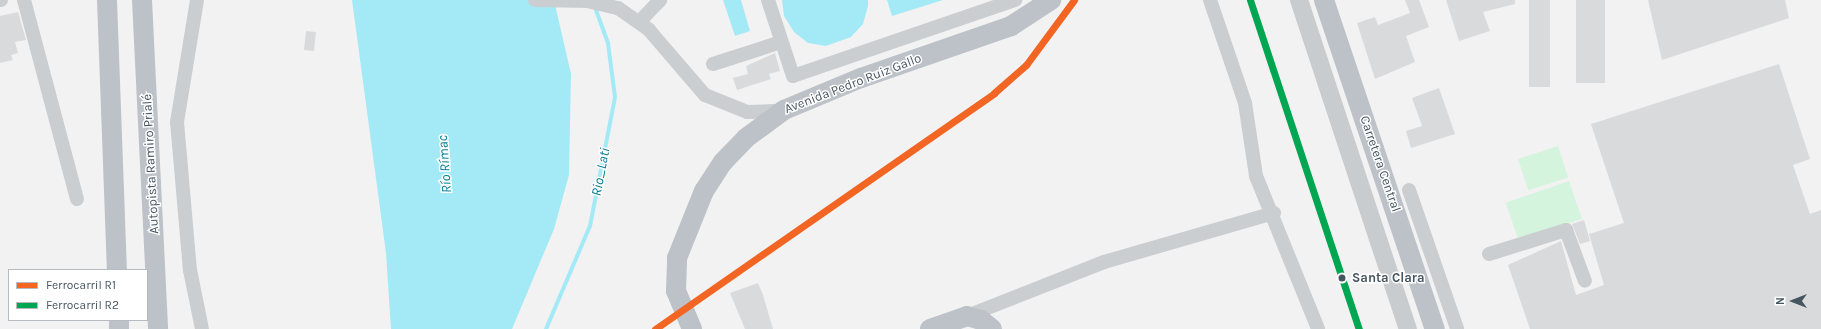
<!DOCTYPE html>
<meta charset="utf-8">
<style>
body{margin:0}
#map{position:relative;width:1821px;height:329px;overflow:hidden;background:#f2f2f2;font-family:Karla,sans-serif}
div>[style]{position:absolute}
.green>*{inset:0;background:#d4f4de;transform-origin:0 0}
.water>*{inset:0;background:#a4eaf6}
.stream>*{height:4px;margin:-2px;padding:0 2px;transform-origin:2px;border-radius:2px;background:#a4eaf6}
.building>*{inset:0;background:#d9dadc;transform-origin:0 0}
.minor>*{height:14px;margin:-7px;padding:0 7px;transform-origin:7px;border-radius:7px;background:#cbced1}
.major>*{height:18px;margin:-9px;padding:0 9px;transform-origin:9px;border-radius:9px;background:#c8cccf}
.highway>*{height:20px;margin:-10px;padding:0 10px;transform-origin:10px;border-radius:10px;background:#bcc2c8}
.rail>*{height:4.5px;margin-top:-2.25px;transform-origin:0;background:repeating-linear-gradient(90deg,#fff 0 9px,#c6c8cb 0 18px);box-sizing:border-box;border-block:1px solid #c6c8cb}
.rail-1>*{height:7px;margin:-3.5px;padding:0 3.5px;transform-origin:3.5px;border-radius:3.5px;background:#f26522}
.rail-2>*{height:7px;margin:-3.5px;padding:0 3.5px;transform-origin:3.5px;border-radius:3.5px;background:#00a651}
.dots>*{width:11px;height:11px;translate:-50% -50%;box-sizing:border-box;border:2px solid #fff;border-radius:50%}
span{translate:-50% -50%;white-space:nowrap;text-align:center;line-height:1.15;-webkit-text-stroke:3px #fff;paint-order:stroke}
.street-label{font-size:13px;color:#465661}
.stop-label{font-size:13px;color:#465661;font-weight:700}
.left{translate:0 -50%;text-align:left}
.water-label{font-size:14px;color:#047c90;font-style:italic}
.legend{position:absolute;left:8px;top:269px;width:140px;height:52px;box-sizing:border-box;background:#fff;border:1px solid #b5bbc0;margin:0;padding:5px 7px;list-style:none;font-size:12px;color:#465661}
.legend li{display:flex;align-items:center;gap:8px;height:20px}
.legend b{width:20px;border:1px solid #b5bbc0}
.north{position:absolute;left:1773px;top:281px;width:40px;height:40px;-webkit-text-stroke:3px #fff;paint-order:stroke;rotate:270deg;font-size:11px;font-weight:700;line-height:16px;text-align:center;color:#465661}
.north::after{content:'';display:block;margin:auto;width:14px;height:18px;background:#465661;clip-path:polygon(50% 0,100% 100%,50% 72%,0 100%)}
</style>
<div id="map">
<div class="green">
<i style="left:1558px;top:146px;width:33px;height:42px;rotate:72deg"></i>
<i style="left:1569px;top:181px;width:40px;height:67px;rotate:71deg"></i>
</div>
<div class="water">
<i style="clip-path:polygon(352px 0,554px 0,571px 74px,569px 175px,554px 229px,512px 329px,391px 329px,386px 253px)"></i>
<i style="clip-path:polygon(723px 0,741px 0,750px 31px,735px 36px)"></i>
<i style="clip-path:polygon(782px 0,868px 0,868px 6px,863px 24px,851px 37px,826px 46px,808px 43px,794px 32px,784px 16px)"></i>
<i style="clip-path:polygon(887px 0,943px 0,892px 16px)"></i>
</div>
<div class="stream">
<i style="left:546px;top:329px;width:112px;rotate:-66.9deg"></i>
<i style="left:590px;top:226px;width:131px;rotate:-79deg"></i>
<i style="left:615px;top:97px;width:54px;rotate:-97.4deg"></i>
<i style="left:608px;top:43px;width:35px;rotate:-110deg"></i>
</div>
<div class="building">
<i style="clip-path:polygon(1405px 0,1419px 0,1429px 27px,1406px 36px,1415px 62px,1375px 79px,1357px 23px,1375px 17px,1378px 25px,1410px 13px)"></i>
<i style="clip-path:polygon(1446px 0,1515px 0,1515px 4px,1483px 12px,1490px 31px,1459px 41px)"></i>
<i style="left:1529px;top:0;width:21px;height:87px"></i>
<i style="left:1576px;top:0;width:29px;height:83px"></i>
<i style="clip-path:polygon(1648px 0,1785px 0,1789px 18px,1662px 60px)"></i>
<i style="clip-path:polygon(18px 12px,26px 40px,15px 42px,18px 53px,11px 55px,13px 60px,0 63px,0 16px)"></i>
<i style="left:306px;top:31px;width:10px;height:19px;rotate:6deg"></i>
<i style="clip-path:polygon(775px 53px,780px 71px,769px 74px,771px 79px,737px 90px,733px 78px,748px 74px,746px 66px)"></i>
<i style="clip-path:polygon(1779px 64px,1810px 159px,1793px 165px,1810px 214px,1821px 210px,1821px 329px,1530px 329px,1508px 265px,1561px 241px,1576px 295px,1604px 285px,1589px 234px,1624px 223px,1591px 124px)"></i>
<i style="clip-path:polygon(1439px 88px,1455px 134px,1411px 148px,1406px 131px,1422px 126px,1412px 98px)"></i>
<i style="clip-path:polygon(1584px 220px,1590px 241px,1580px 244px,1572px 224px)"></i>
<i style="clip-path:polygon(758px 283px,763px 295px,773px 329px,745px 329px,730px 293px)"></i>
</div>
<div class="minor">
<i style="left:0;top:0;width:1px"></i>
<i style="left:24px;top:0;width:206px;rotate:75.1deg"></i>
<i style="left:197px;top:0;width:124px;rotate:99.3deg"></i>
<i style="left:177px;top:122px;width:149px;rotate:85deg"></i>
<i style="left:190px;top:270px;width:60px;rotate:78.5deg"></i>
<i style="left:535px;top:0;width:52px;rotate:1.1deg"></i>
<i style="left:587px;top:1px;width:32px;rotate:13deg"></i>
<i style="left:618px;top:8px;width:38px;rotate:35deg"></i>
<i style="left:649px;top:30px;width:86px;rotate:49.3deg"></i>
<i style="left:705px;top:95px;width:45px;rotate:22deg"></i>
<i style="left:747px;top:112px;width:34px;rotate:-2deg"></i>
<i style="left:768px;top:0;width:80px;rotate:71.8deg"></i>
<i style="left:793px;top:76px;width:235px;rotate:-18.9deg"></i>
<i style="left:1210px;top:0;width:109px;rotate:71.2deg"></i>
<i style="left:1245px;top:103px;width:74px;rotate:81.4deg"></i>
<i style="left:1256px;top:176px;width:165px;rotate:67.9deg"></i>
<i style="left:640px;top:21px;width:29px;rotate:-46deg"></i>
<i style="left:713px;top:64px;width:71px;rotate:-17.9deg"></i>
<i style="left:1409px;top:190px;width:147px;rotate:70.9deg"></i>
<i style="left:1489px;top:254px;width:81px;rotate:-17.3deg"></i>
<i style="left:1566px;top:230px;width:54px;rotate:69.6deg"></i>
<i style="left:967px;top:316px;width:147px;rotate:-21.5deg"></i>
<i style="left:1104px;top:262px;width:177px;rotate:-16.1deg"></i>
</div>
<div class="major">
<i style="left:1299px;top:0;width:347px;rotate:71.7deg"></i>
</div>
<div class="highway">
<i style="left:107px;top:0;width:270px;rotate:87.9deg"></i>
<i style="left:142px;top:0;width:329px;rotate:87.2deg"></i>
<i style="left:1324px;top:0;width:347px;rotate:71.4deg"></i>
<i style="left:119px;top:320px;width:9px;rotate:90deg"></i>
<i style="left:692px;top:329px;width:41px;rotate:-112.8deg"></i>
<i style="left:676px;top:291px;width:33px;rotate:-88deg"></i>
<i style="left:677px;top:258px;width:72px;rotate:-68.1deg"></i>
<i style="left:704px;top:191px;width:35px;rotate:-57deg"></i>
<i style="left:723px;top:162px;width:33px;rotate:-46deg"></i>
<i style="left:746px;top:138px;width:47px;rotate:-36.4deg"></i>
<i style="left:784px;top:110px;width:83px;rotate:-22.6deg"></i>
<i style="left:861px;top:78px;width:159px;rotate:-19.1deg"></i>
<i style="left:1011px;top:26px;width:48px;rotate:-33deg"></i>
<i style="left:930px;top:329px;width:39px;rotate:-19deg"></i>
<i style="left:967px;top:316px;width:15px;rotate:16deg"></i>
<i style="left:981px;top:320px;width:14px;rotate:39deg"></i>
</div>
<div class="rail">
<i style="left:655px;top:329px;width:413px;rotate:-34.8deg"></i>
<i style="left:994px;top:93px;width:43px;rotate:-41.2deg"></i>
<i style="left:1026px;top:65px;width:81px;rotate:-53.6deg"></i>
</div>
<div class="rail-1">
<i style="left:655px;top:329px;width:413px;rotate:-34.8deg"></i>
<i style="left:994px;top:93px;width:43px;rotate:-41.2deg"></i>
<i style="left:1026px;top:65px;width:81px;rotate:-53.6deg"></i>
</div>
<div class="rail-2">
<i style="left:1250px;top:0;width:347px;rotate:71.7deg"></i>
</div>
<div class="dots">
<i style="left:1342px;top:278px;background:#465661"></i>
</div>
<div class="street-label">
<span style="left:853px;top:84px;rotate:-21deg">Avenida Pedro Ruiz Gallo</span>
<span style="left:151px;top:164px;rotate:-93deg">Autopista Ramiro Prialé</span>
<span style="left:1380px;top:164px;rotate:71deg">Carretera Central</span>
</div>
<div class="stop-label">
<span class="left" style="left:1352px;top:278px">Santa Clara</span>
</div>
<div class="water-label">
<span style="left:445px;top:164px;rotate:-94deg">Río Rímac</span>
<span style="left:601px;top:172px;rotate:-79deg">Rio_Lati</span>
</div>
<ul class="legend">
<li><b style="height:5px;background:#f26522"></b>Ferrocarril R1</li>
<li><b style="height:5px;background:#00a651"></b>Ferrocarril R2</li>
</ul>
<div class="north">N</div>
</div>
